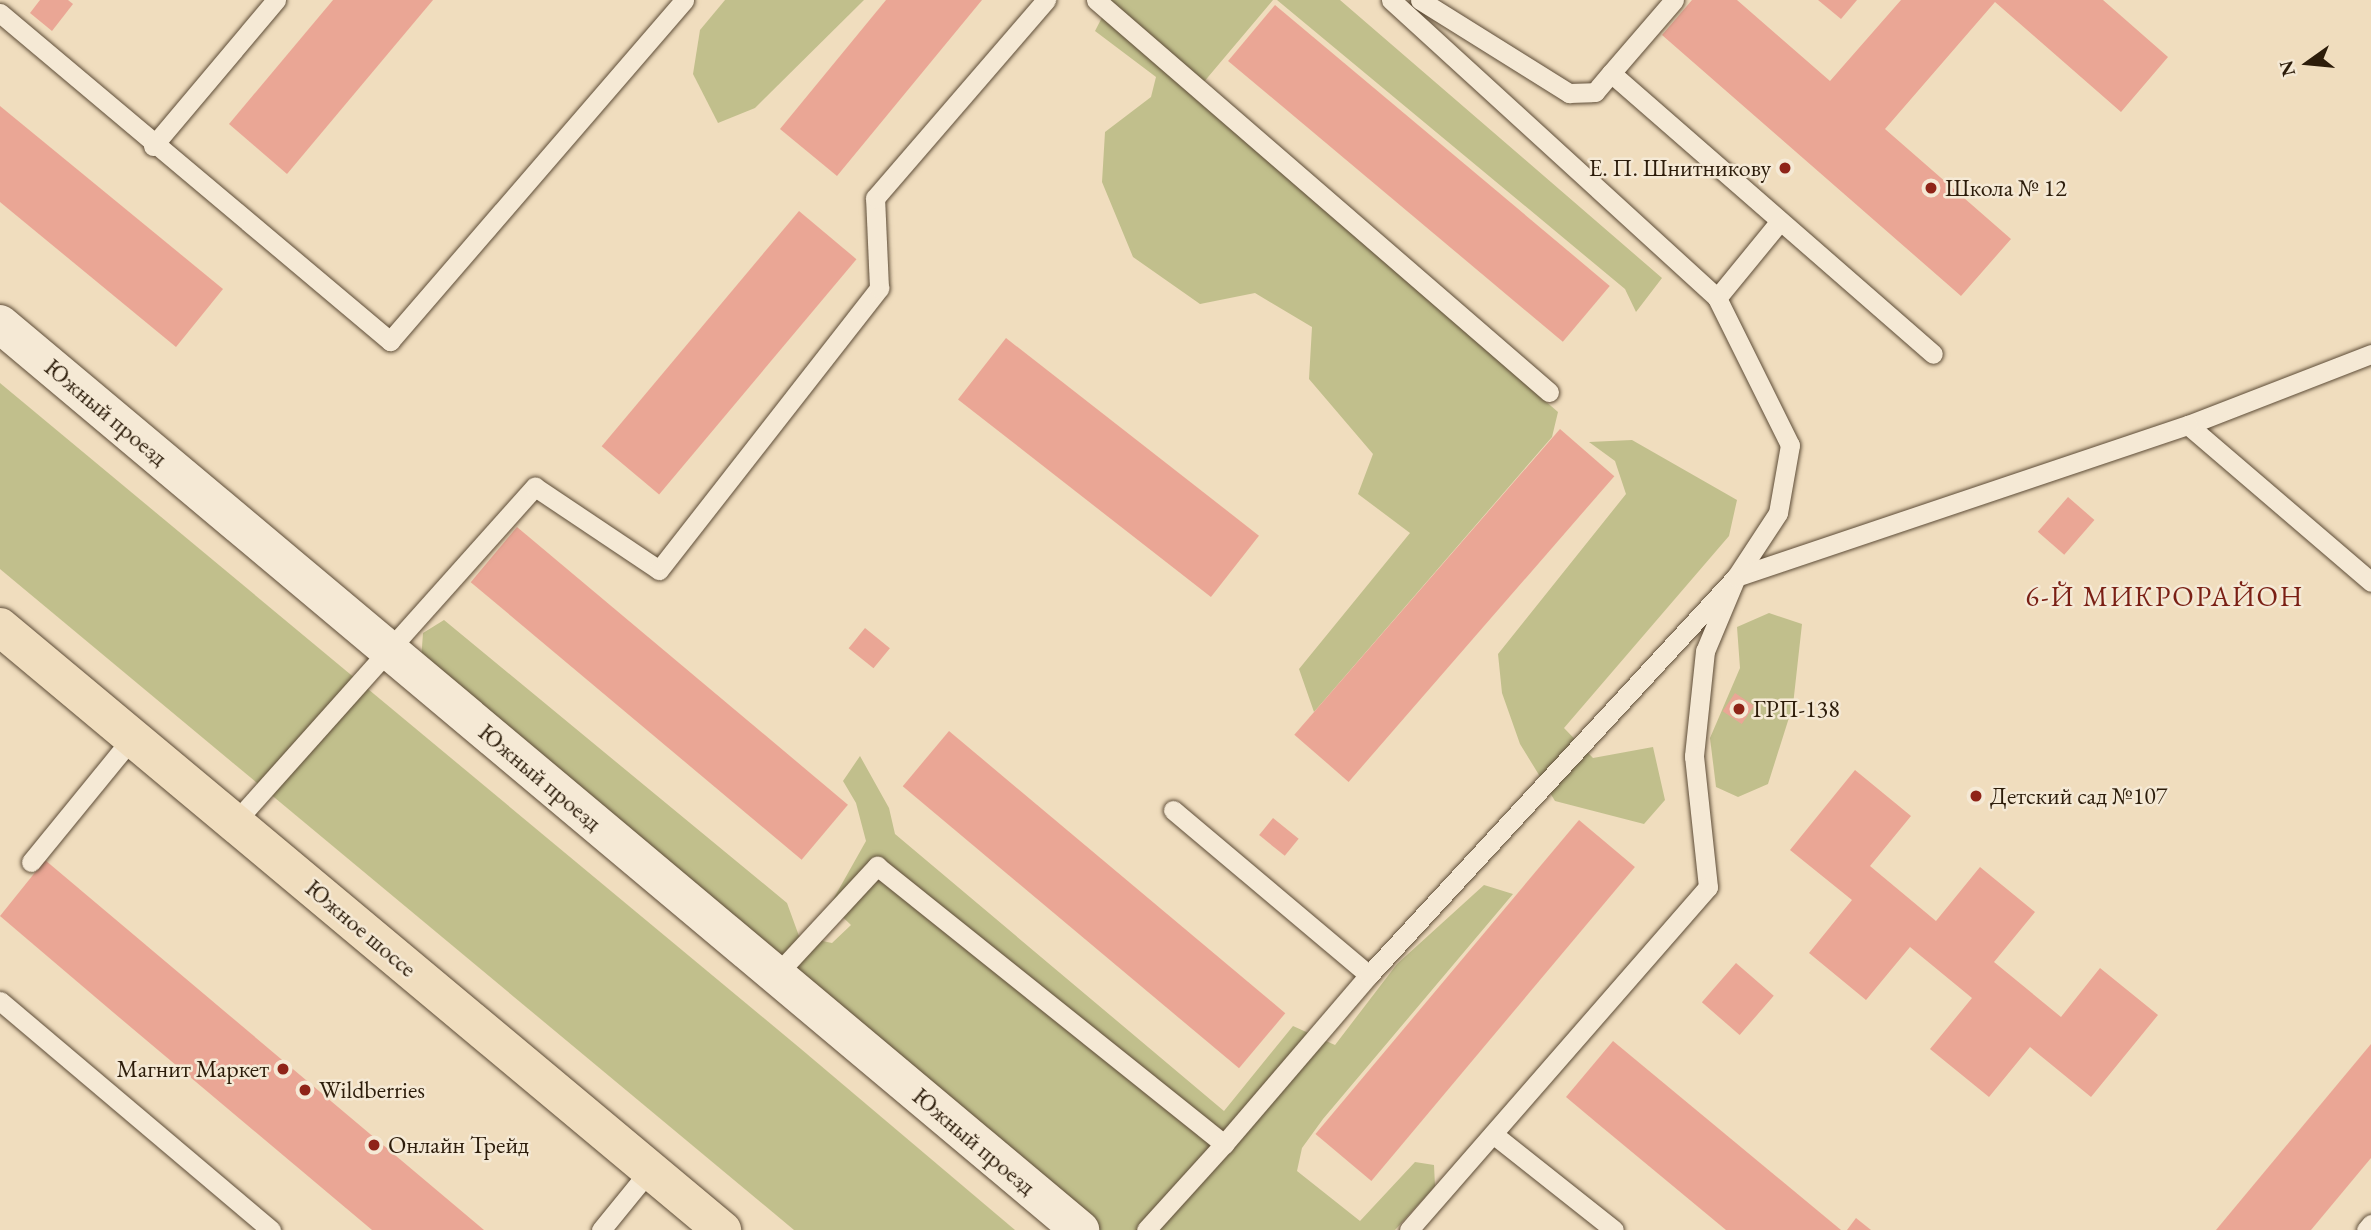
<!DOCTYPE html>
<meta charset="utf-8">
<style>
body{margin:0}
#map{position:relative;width:2371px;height:1230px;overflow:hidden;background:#f0ddbe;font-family:"EB Garamond",serif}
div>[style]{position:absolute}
.green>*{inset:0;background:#c1bf8c}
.building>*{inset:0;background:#eaa695;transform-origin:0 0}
.roads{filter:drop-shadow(0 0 2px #5d4c37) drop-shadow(0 0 2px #5d4c37)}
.service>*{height:19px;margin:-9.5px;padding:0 9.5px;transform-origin:9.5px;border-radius:9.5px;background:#f5e9d5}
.minor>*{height:38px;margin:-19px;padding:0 19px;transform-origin:19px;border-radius:19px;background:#f5e9d5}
.primary>*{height:38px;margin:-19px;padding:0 19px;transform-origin:19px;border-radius:19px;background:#f0ddbe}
.dots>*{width:19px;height:19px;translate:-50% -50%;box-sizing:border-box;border:4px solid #f5e9d5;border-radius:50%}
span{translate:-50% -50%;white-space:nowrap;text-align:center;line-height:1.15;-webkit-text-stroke:5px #f5e9d5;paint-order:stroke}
.poi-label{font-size:24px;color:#2c1c0a}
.right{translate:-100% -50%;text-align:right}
.left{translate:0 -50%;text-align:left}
.street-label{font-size:24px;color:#2c1c0a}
.quarter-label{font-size:28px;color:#7a1f14;letter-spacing:2px}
.north{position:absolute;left:2273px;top:28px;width:70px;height:70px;-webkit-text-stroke:5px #f5e9d5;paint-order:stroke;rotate:255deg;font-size:19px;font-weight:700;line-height:28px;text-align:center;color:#2c1c0a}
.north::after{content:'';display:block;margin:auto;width:24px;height:32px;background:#2c1c0a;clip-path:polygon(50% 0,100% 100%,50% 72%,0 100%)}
</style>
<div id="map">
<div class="green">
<i style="clip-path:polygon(725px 0,864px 0,755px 108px,718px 123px,693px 74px,700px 30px)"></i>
<i style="clip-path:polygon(1111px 0,1273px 0,1192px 96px,1558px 412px,1552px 437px,1314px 712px,1299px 669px,1410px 533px,1358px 494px,1373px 454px,1309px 379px,1312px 327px,1255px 293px,1200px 304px,1133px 257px,1102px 182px,1105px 132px,1151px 97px,1156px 77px,1095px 31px)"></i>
<i style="clip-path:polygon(1277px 0,1340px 0,1662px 278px,1636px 312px,1625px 289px)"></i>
<i style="clip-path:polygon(0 383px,801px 1049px,1015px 1230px,794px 1230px,0 569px)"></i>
<i style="clip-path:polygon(1632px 440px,1737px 500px,1729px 536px,1564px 728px,1593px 758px,1653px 747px,1665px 800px,1644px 824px,1555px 801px,1520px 744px,1502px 693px,1498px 654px,1626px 494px,1615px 461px,1589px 442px)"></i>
<i style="clip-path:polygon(1769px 613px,1802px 624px,1793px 705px,1768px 784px,1738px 797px,1716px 787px,1710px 738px,1740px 668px,1737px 627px)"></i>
<i style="clip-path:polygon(444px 620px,787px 903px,799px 936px,832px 943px,851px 925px,830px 905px,866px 841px,856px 803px,843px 781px,860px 756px,889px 808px,895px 834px,1224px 1111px,1293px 1026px,1335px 1045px,1397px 964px,1484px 885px,1513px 894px,1323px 1119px,1302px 1148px,1297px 1171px,1360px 1221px,1415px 1162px,1434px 1165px,1435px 1186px,1395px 1230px,1076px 1230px,421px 661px,423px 633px)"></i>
</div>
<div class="building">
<i style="clip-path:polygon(40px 0,68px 0,73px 4px,52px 31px,30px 13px)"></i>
<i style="clip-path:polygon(333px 0,433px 0,287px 174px,229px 124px)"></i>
<i style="clip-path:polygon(886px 0,982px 0,837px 176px,780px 129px)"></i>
<i style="clip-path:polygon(1692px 0,1737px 0,1830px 81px,1901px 0,2103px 0,2168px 57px,2121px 112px,1995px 2px,1885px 129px,2011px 239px,1961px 296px,1662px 35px)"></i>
<i style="clip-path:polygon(1818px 0,1857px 0,1841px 19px)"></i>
<i style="left:1275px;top:5px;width:437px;height:73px;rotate:40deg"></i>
<i style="clip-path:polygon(0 106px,223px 289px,176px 347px,0 202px)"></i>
<i style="left:799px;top:211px;width:75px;height:307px;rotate:40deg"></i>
<i style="left:1006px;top:338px;width:321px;height:78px;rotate:38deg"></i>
<i style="left:1560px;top:429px;width:72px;height:405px;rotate:41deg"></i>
<i style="left:2068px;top:497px;width:35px;height:46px;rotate:41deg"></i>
<i style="left:517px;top:527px;width:432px;height:72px;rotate:40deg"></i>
<i style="left:865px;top:628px;width:32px;height:26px;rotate:39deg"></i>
<i style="left:1735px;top:693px;width:23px;height:22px;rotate:34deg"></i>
<i style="left:949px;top:731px;width:439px;height:72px;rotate:40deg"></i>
<i style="clip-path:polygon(1855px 770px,1911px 816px,1870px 866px,1936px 921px,1980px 867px,2035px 912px,1994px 962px,2061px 1017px,2100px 968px,2158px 1015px,2091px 1097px,2030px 1047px,1989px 1097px,1930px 1049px,1972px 998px,1910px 947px,1866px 1000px,1809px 953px,1852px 900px,1790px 850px)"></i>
<i style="left:1273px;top:818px;width:33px;height:22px;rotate:39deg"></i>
<i style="left:1579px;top:820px;width:73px;height:410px;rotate:40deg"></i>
<i style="clip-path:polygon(45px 860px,484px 1230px,372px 1230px,114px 1013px,0 916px)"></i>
<i style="left:1736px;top:963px;width:50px;height:52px;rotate:41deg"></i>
<i style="clip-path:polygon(1613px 1041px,1841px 1230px,1726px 1230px,1597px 1123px,1566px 1097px)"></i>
<i style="clip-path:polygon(2371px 1044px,2371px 1158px,2311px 1230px,2216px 1230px)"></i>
<i style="clip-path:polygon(1856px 1218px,1871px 1230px,1847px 1230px)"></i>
</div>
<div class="roads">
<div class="service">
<i style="left:1096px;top:0;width:599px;rotate:40.87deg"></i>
<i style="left:1391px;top:0;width:442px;rotate:42.4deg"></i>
<i style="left:1717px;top:298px;width:164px;rotate:63.6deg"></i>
<i style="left:1790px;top:445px;width:69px;rotate:100deg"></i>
<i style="left:1778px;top:513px;width:77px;rotate:123.3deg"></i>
<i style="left:1736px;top:577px;width:80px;rotate:112.7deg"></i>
<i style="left:1705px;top:651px;width:106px;rotate:96deg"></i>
<i style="left:1694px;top:756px;width:132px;rotate:83.9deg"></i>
<i style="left:1708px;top:887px;width:455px;rotate:131.1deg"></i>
<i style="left:1420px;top:0;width:176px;rotate:32deg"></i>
<i style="left:1569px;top:93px;width:26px;rotate:-2deg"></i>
<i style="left:1595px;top:92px;width:25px;rotate:-50deg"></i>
<i style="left:1674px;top:0;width:96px;rotate:130.8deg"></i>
<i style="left:1611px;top:73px;width:427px;rotate:41.1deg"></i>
<i style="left:0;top:13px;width:510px;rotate:40.06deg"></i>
<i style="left:390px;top:341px;width:450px;rotate:-49.2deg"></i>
<i style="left:153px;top:146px;width:191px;rotate:-49.9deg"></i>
<i style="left:1717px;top:298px;width:99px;rotate:-50.7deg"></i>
<i style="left:2371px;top:354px;width:196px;rotate:158.8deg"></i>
<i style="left:2188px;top:425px;width:241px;rotate:40.6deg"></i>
<i style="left:1173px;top:810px;width:256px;rotate:40.1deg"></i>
<i style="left:235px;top:822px;width:450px;rotate:-48.2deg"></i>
<i style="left:535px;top:487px;width:149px;rotate:33.8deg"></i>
<i style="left:659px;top:570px;width:358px;rotate:-52deg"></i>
<i style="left:879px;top:288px;width:90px;rotate:-92.5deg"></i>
<i style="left:875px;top:198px;width:262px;rotate:-49.2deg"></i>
<i style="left:31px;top:862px;width:161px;rotate:-50.8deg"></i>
<i style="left:776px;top:975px;width:149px;rotate:-47.2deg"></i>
<i style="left:877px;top:866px;width:445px;rotate:38.7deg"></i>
<i style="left:1224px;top:1144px;width:116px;rotate:132.2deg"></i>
<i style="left:0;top:1001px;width:355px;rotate:40.2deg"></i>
<i style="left:1493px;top:1134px;width:154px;rotate:38.4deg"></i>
<i style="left:1224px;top:1144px;width:223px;rotate:-49.4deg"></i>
<i style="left:1369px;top:975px;width:541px;rotate:-47.32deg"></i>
<i style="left:1736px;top:577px;width:477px;rotate:-18.6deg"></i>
<i style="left:601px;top:1230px;width:77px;rotate:-50.8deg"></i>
<i style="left:2366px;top:1230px;width:8px;rotate:-50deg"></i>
</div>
<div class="minor">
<i style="left:0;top:324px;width:1410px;rotate:39.99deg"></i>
</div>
<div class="primary">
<i style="left:0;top:627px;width:941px;rotate:39.87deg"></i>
</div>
</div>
<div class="dots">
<i style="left:1785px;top:168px;background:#8f2418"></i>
<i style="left:1931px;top:188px;background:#8f2418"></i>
<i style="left:1739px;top:709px;background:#8f2418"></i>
<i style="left:1976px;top:796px;background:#8f2418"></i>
<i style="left:283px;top:1069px;background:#8f2418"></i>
<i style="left:305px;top:1090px;background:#8f2418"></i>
<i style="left:374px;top:1145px;background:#8f2418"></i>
</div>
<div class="poi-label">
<span class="right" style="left:1771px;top:168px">Е. П. Шнитникову</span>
<span class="left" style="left:1945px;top:188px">Школа № 12</span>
<span class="left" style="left:1753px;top:709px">ГРП-138</span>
<span class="left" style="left:1990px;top:796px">Детский сад №107</span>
<span class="right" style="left:269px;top:1069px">Магнит Маркет</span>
<span class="left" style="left:319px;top:1090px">Wildberries</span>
<span class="left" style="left:388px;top:1145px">Онлайн Трейд</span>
</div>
<div class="street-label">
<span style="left:106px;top:412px;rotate:40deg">Южный проезд</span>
<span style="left:540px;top:777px;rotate:40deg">Южный проезд</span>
<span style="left:361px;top:928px;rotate:40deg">Южное шоссе</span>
<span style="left:974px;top:1141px;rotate:40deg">Южный проезд</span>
</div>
<div class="quarter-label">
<span style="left:2165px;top:596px">6-Й МИКРОРАЙОН</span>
</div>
<div class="north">N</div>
</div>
